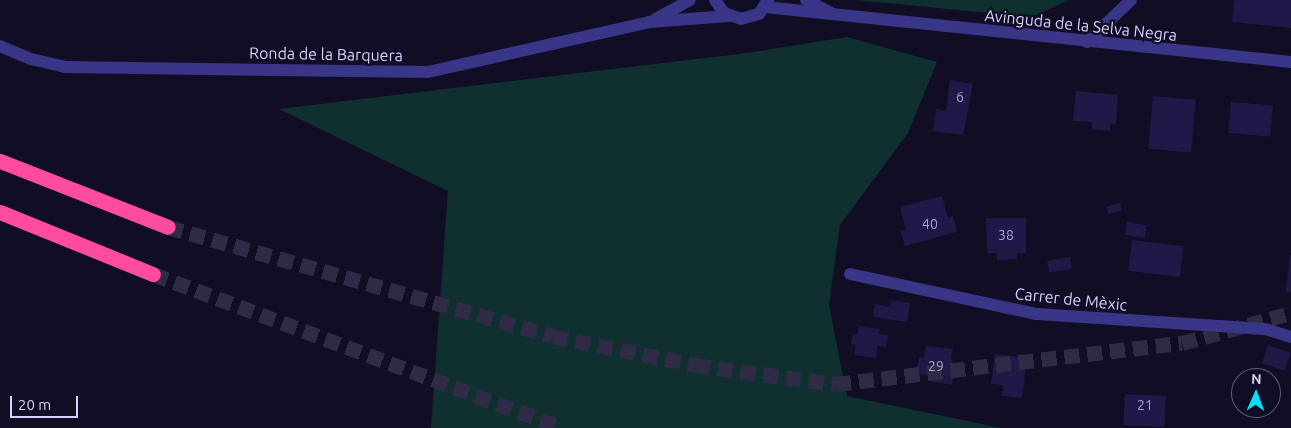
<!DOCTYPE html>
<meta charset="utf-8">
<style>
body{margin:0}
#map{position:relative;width:1291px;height:428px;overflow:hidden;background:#110d25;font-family:Ubuntu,sans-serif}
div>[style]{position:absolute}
.green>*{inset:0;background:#10302f}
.building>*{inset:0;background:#221847;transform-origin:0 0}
.motorway-tunnel>*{height:15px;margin-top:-7.5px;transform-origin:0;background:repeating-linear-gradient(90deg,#2f2a46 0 15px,transparent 0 23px)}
.minor>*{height:12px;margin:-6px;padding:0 6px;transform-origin:6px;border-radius:6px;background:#393587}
.motorway>*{height:15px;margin:-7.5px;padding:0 7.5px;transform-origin:7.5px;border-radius:7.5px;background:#ff4ca1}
span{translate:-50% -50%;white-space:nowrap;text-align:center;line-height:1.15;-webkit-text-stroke:4.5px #110d25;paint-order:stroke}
.number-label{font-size:14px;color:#aaa3d1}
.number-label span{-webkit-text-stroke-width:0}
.street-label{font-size:16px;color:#d7d1ff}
.north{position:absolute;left:1231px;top:368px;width:50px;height:50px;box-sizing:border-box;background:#110d25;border:1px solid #605b7c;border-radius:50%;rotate:2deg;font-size:14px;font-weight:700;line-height:20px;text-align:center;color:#d7d1ff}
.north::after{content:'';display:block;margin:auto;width:18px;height:22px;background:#00e1fc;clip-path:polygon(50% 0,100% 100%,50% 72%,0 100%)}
.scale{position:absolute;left:10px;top:396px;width:68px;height:22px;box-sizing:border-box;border:2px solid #d7d1ff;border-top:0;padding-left:6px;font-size:15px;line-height:18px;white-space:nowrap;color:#d7d1ff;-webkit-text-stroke:4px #110d25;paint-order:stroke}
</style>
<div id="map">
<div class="green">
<i style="clip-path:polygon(855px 0,1069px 0,1032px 17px)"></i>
<i style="clip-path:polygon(847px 37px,937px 62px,908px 133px,840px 225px,829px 305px,847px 396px,1001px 428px,431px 428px,448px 191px,279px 109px,747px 53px)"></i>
</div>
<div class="building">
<i style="clip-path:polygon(1234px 0,1291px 0,1291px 28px,1232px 22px)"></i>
<i style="clip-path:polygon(950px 80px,973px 84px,963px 135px,933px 131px,936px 109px,946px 111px)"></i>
<i style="clip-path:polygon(1076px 91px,1118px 95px,1116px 124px,1110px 124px,1110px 131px,1092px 129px,1092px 122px,1073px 121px)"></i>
<i style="left:1153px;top:96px;width:43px;height:53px;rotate:5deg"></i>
<i style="left:1231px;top:102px;width:42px;height:31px;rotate:5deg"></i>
<i style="clip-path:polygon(942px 196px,948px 218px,953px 216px,957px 232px,905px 246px,900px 231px,906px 230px,900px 207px)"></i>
<i style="left:1120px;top:203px;width:8px;height:14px;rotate:76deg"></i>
<i style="clip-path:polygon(986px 218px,1026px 218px,1026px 253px,1017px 253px,1017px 259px,997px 260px,997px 253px,987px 253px)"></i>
<i style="left:1127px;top:222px;width:20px;height:13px;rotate:9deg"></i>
<i style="left:1132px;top:240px;width:52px;height:31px;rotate:7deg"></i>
<i style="clip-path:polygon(1290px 255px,1291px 256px,1291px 292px,1286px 292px)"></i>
<i style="left:1070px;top:257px;width:12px;height:23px;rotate:81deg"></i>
<i style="clip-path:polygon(891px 300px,910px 303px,907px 322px,873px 317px,875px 304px,890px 307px)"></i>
<i style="clip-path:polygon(859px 326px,880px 329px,879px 334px,888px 335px,886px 347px,877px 346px,876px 358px,854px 355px,856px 345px,851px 344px,853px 334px,857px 335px)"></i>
<i style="left:1268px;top:345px;width:24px;height:19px;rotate:19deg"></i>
<i style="clip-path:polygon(926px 346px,953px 349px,951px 358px,955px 367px,952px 385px,930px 381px,931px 376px,916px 374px,919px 357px,924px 358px)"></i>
<i style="clip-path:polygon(995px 354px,1027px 358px,1022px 398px,1002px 396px,1003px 385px,991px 384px)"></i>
<i style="left:1125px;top:394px;width:41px;height:31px;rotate:3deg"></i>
</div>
<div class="motorway-tunnel">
<i style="left:168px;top:227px;width:400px;rotate:15.8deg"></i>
<i style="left:553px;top:336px;width:145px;rotate:11.5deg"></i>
<i style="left:695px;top:365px;width:142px;rotate:7.7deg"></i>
<i style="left:836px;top:384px;width:348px;rotate:-6.8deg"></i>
<i style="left:1182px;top:343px;width:113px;rotate:-15.4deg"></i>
<i style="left:153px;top:274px;width:437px;rotate:20.6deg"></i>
</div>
<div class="minor">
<i style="left:715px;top:0;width:16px;rotate:55deg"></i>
<i style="left:724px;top:13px;width:18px;rotate:19deg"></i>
<i style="left:741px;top:19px;width:19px;rotate:-16deg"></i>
<i style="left:759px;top:14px;width:17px;rotate:-57deg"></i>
<i style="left:806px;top:0;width:27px;rotate:27deg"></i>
<i style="left:765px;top:7px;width:529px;rotate:5.97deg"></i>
<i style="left:654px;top:20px;width:41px;rotate:-29.1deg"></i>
<i style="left:1087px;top:42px;width:61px;rotate:-43.7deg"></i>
<i style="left:0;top:46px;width:34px;rotate:23deg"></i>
<i style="left:31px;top:59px;width:35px;rotate:13deg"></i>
<i style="left:65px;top:67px;width:363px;rotate:0.8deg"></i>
<i style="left:428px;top:72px;width:227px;rotate:-12.7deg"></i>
<i style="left:649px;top:22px;width:80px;rotate:-4.3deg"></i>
<i style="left:850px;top:274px;width:191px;rotate:12.1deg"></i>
<i style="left:1037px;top:314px;width:228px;rotate:3.8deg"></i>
<i style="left:1265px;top:329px;width:27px;rotate:17deg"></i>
</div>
<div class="motorway">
<i style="left:0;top:161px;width:180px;rotate:21.4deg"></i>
<i style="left:0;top:212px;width:165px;rotate:22.1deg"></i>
</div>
<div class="number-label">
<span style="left:960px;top:97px">6</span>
<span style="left:930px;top:224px">40</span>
<span style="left:1006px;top:235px">38</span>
<span style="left:936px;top:366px">29</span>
<span style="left:1145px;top:405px">21</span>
</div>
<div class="street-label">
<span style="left:1081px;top:25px;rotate:6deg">Avinguda de la Selva Negra</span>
<span style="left:326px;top:54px;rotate:1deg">Ronda de la Barquera</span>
<span style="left:1071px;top:299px;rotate:6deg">Carrer de Mèxic</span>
</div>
<div class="north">N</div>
<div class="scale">20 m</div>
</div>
